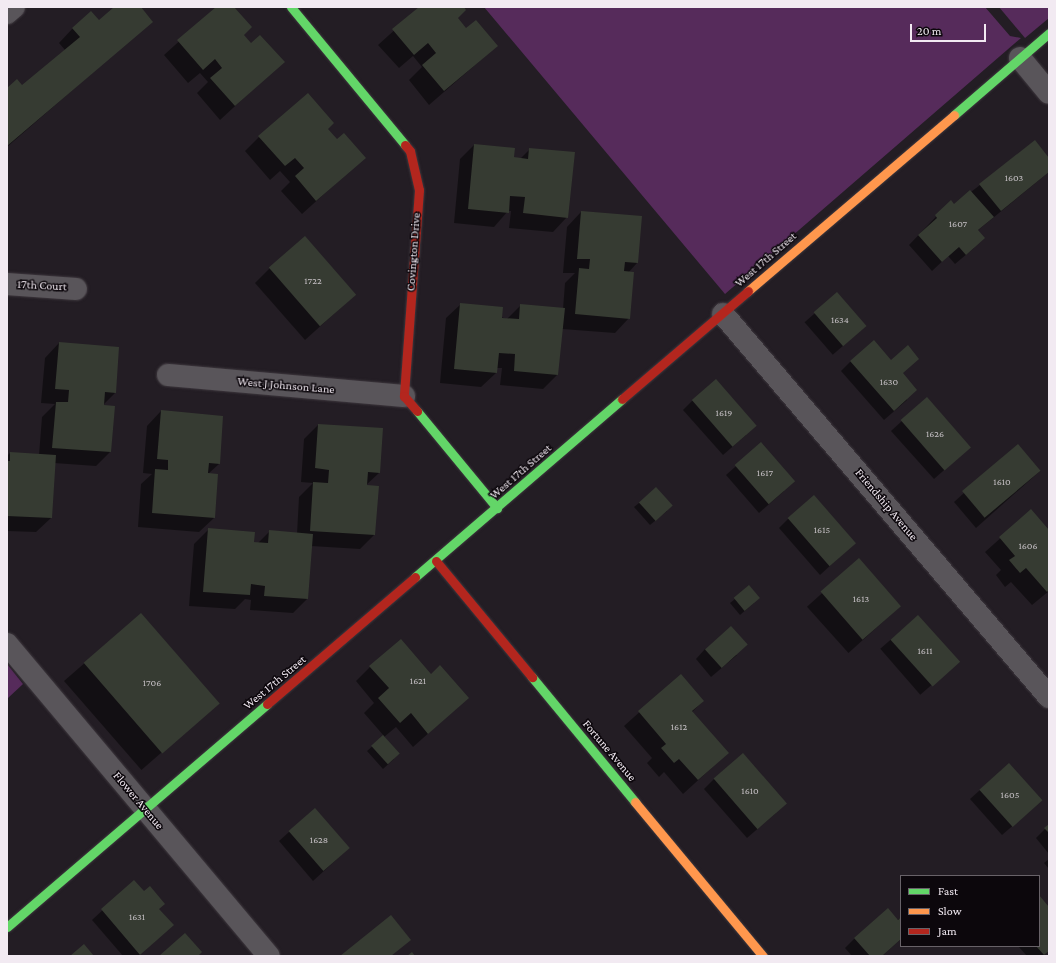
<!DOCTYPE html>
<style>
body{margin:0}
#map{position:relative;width:1056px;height:963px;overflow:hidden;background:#231d24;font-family:"Crimson Pro",serif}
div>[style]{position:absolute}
.green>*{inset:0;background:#562b5b}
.shadow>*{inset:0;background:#0007;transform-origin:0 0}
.building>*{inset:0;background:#363b32;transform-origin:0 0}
.roads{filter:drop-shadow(0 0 1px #3e383e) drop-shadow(0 0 1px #3e383e)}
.street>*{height:22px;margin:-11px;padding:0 11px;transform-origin:11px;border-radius:11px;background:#59555a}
.fast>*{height:9px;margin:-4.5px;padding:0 4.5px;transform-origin:4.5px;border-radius:4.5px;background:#63d668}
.slow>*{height:9px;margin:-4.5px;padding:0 4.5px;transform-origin:4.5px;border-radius:4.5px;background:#ff974d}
.jam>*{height:9px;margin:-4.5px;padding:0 4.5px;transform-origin:4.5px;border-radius:4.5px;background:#b3261e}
span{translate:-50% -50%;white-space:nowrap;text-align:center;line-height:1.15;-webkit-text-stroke:3px #0c070c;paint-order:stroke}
.number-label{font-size:10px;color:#c3bec2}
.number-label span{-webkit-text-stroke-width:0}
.street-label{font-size:12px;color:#f2eaf2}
.frame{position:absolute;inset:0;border:8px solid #f2eaf2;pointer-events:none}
.legend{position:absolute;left:900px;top:875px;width:140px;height:72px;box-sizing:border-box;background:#0c070c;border:1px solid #686268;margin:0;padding:5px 7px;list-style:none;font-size:12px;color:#f2eaf2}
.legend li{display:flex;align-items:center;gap:8px;height:20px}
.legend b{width:20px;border:1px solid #686268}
.scale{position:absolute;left:910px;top:24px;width:76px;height:18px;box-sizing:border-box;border:2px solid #f2eaf2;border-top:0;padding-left:5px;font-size:12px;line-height:14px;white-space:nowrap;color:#f2eaf2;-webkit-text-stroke:3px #0c070c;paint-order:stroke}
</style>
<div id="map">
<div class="green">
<i style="clip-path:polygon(484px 7px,985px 7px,1010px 36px,1021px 38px,725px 294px)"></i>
<i style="clip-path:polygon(999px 7px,1049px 7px,1049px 18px,1025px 38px)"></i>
<i style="clip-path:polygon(7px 664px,23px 684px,7px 699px)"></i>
</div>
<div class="shadow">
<i style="clip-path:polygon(116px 7px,140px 7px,152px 21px,7px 147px,7px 89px,22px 87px,65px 50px,59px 43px,73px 28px,99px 21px)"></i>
<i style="clip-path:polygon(217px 7px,233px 7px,243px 35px,251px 44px,283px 62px,220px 120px,197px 93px,208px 82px,200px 73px,188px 83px,164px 55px)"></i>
<i style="clip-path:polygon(420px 7px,463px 7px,457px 18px,466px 29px,497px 46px,429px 105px,409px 80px,422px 67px,413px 56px,399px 68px,378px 45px)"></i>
<i style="clip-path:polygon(327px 129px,336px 141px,364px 158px,302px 214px,281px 191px,290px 182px,280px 171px,270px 180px,245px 151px,259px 137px)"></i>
<i style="clip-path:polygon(474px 145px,520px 159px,530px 149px,567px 217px,553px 232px,509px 228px,511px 211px,508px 211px,494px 227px,454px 223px,460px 159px)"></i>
<i style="clip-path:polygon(1049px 159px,1049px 172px,977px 231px,974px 248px,955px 264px,948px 256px,932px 271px,909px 245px,950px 202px,954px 205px,980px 185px)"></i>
<i style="clip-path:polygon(581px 212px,637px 263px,628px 273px,629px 318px,615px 333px,562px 329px,557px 375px,543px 389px,500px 385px,502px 368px,496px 368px,496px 373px,481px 387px,440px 383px,446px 318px,461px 304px,507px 319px,521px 305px,563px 309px,565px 283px,575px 273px,563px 273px,567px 227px)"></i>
<i style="clip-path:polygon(270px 268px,355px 295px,305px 340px,255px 283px)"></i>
<i style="left:837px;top:294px;width:43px;height:43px;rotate:49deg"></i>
<i style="clip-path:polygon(59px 343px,115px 393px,102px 406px,110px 452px,96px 466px,54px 463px,51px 518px,36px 532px,7px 531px,7px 456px,10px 453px,39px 455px,42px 417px,55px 404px,41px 403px,45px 358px)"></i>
<i style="clip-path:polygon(851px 361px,902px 374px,907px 400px,884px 420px,841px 371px)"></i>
<i style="clip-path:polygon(927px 398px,960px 456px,934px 479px,891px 431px)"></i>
<i style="clip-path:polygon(693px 400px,746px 435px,723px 455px,683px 410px)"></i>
<i style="clip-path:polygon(161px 411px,219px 464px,208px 474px,214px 518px,199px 532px,138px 527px,141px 484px,152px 474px,143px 473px,147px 426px)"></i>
<i style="clip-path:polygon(318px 425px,379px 473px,365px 486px,378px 487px,374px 535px,360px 549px,311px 546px,307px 599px,293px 613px,250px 610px,251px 600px,245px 599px,235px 609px,189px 606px,194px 544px,209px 529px,258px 543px,270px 531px,297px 534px,299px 497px,313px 483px,301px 482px,304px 439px)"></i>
<i style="clip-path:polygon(761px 444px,784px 491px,759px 513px,726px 475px)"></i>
<i style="clip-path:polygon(1040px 471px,976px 528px,954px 502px,964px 493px)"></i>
<i style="clip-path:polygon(639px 503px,667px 511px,650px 525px,634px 507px)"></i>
<i style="clip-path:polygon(1031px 511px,1049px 532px,1049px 591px,1032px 605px,1011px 582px,1005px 587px,996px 575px,1001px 570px,985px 552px)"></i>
<i style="clip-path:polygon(789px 518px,855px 543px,820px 575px,779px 528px)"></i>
<i style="left:859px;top:560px;width:62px;height:70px;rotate:48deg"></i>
<i style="clip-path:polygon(735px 599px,754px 603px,740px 615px,730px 603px)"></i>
<i style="left:141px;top:614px;width:118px;height:102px;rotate:49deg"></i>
<i style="left:918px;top:616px;width:61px;height:50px;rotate:49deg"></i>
<i style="clip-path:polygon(705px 649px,737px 655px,711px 677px,696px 659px)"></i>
<i style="clip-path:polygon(370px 667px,431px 675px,468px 698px,413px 747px,396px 727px,384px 737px,394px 759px,383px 769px,367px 751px,384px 736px,364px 713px,374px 703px,356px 681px)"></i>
<i style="clip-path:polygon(681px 675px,703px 701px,692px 712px,728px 753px,683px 794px,664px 772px,659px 777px,647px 763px,652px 758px,624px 726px)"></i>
<i style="clip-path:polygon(1009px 764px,1031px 810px,1002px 835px,970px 799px)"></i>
<i style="clip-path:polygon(714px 779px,776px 813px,747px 838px,704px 789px)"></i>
<i style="clip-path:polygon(1049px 825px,1049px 854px,1036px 838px)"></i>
<i style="clip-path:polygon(289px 832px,349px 848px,313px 881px,279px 841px)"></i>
<i style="clip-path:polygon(1049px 859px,1049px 869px,1044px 863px)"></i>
<i style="clip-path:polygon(134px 881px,172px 925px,139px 956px,123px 956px,92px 920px)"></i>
<i style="clip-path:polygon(1039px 897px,1049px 908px,1049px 951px,1043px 956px,1027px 956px,1018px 946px,1039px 946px)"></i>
<i style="clip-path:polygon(901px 918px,901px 939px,882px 956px,852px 956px,845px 948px,855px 938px)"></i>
</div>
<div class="building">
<i style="clip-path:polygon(114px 7px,141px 7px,153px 22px,7px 146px,7px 88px,17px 79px,22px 85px,80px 37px,72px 28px,91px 11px,99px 20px)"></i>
<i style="clip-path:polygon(216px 7px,234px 7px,252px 27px,244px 35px,251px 43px,260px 35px,285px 62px,235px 106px,210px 78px,222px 68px,215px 59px,203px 70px,177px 40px)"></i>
<i style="clip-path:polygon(419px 7px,464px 7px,466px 10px,458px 18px,466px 28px,476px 20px,498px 46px,444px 91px,422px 65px,436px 53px,428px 43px,414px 55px,392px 29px)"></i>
<i style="clip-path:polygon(308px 93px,334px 123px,328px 129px,337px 139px,344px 133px,366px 158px,316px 201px,295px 176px,304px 168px,295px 158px,285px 166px,258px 136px)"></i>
<i style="clip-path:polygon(1035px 140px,1049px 158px,1049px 172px,1001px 211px,979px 184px)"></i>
<i style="clip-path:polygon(474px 144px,515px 148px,514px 157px,528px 159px,529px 148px,575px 152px,568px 218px,523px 213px,525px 197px,510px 196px,509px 213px,468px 209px)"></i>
<i style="clip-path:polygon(970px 190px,994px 217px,978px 230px,985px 238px,966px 255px,959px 247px,942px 262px,918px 235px,937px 218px,935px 215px,951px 200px,954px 204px)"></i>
<i style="clip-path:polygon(581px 211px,642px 216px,638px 263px,625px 262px,624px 271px,634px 272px,630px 319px,575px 314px,579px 268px,589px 269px,590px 259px,577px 259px)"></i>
<i style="left:305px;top:236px;width:78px;height:48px;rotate:49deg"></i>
<i style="left:837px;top:292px;width:45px;height:31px;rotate:49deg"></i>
<i style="clip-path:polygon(460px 303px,503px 307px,502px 318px,519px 319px,520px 304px,565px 308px,558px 375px,514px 371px,515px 354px,499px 353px,497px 373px,454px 369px)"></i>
<i style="clip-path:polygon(874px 340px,891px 360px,908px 345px,919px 359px,903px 373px,917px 390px,894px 411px,850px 361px)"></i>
<i style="clip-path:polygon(59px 342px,119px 347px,116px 393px,105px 392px,104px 405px,115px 406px,111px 452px,52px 448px,56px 402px,68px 402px,69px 390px,55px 389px)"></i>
<i style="left:716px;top:379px;width:62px;height:32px;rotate:49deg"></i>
<i style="left:927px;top:397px;width:67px;height:35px;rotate:49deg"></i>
<i style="clip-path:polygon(161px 410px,223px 416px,220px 464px,209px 463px,208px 473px,218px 474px,215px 518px,152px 513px,155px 469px,168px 470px,168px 460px,157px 459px)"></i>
<i style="clip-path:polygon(318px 424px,383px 428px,380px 473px,368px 472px,367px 485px,379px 486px,375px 535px,310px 531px,313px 482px,328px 483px,329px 470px,315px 468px)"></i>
<i style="left:761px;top:442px;width:52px;height:35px;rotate:49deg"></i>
<i style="left:1018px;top:444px;width:35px;height:73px;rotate:50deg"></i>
<i style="clip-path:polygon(10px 452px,56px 455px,52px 518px,7px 516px,7px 461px,10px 461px)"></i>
<i style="left:656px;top:487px;width:25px;height:23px;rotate:48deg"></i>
<i style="left:814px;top:495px;width:64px;height:35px;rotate:49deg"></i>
<i style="clip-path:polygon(1031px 509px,1049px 530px,1049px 590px,1047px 592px,1026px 568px,1020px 573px,1009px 560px,1015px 556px,999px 537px)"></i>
<i style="clip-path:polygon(208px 528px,255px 532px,254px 542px,268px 543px,269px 530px,313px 534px,308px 599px,264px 596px,265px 586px,251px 584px,250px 595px,203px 592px)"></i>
<i style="left:859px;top:558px;width:64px;height:51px;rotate:49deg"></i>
<i style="left:749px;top:585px;width:17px;height:20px;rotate:50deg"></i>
<i style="left:141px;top:613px;width:120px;height:76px;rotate:49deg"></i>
<i style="left:918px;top:615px;width:63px;height:37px;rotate:48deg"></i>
<i style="left:731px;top:626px;width:25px;height:35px;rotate:48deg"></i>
<i style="clip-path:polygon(401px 639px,431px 674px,440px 665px,469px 698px,428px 734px,411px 713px,400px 723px,378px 698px,389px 688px,369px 666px)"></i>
<i style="clip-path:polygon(681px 674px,704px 701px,692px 711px,729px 753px,698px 780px,679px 759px,674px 763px,661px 748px,666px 744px,638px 711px)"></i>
<i style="left:383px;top:735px;width:25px;height:16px;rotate:48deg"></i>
<i style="left:743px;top:753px;width:67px;height:39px;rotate:49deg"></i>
<i style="left:1009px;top:763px;width:50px;height:40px;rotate:48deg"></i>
<i style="left:315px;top:808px;width:53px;height:35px;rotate:49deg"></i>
<i style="clip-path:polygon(1049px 824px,1049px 833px,1044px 828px)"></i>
<i style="clip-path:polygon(134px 880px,144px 891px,150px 886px,165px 904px,159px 909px,174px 925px,140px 955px,101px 909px)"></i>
<i style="clip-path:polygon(1039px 895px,1049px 907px,1049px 951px,1044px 955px,1036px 946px,1039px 946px)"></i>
<i style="clip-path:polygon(888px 908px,898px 920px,901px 917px,901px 939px,882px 956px,870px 956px,854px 938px)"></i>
<i style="clip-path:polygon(391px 915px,411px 940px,391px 956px,340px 956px)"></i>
<i style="clip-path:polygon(185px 933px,202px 952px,198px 956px,159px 956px)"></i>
<i style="clip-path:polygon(84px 944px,94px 956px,70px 956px)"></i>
<i style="clip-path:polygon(412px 952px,415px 956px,407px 956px)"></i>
</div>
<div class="roads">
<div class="street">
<i style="left:7px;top:13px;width:9px;rotate:-41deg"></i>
<i style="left:1020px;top:58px;width:45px;rotate:50.4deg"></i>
<i style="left:7px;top:284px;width:69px;rotate:4.1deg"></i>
<i style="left:723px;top:314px;width:503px;rotate:49.6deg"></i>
<i style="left:168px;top:375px;width:237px;rotate:5.1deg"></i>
<i style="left:7px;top:644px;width:407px;rotate:50deg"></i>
</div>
<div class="fast">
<i style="left:291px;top:7px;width:179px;rotate:50.4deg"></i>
<i style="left:954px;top:115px;width:125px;rotate:-40.8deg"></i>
<i style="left:417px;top:411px;width:126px;rotate:50.5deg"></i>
<i style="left:415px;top:577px;width:273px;rotate:-40.7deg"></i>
<i style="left:532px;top:677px;width:162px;rotate:50.5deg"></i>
<i style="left:7px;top:927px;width:343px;rotate:-40.6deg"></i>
</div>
<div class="slow">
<i style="left:748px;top:291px;width:271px;rotate:-40.5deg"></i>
<i style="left:635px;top:802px;width:200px;rotate:50.3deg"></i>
</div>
<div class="jam">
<i style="left:405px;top:145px;width:8px;rotate:50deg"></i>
<i style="left:410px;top:151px;width:40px;rotate:77deg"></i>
<i style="left:419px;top:190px;width:207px;rotate:94.2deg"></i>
<i style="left:404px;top:396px;width:20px;rotate:49deg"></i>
<i style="left:622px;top:399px;width:166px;rotate:-40.6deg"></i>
<i style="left:436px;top:561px;width:151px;rotate:50.4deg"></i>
<i style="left:267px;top:704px;width:195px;rotate:-40.6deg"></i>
</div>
</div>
<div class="number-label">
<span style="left:1014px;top:178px">1603</span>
<span style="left:958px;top:224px">1607</span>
<span style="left:313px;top:281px">1722</span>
<span style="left:840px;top:320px">1634</span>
<span style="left:889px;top:382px">1630</span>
<span style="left:724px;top:413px">1619</span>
<span style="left:935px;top:434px">1626</span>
<span style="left:765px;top:473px">1617</span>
<span style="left:1002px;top:482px">1610</span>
<span style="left:822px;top:530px">1615</span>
<span style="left:1028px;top:546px">1606</span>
<span style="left:861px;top:599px">1613</span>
<span style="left:925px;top:651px">1611</span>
<span style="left:418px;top:681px">1621</span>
<span style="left:152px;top:683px">1706</span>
<span style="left:679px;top:727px">1612</span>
<span style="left:750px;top:791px">1610</span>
<span style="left:1010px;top:795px">1605</span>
<span style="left:319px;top:840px">1628</span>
<span style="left:137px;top:917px">1631</span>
</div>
<div class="street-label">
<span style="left:414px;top:252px;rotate:-86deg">Covington Drive</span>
<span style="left:766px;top:260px;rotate:-41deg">West 17th Street</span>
<span style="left:42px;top:286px;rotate:3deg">17th Court</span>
<span style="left:286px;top:386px;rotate:5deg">West J Johnson Lane</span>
<span style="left:521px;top:472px;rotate:-41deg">West 17th Street</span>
<span style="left:886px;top:505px;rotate:50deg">Friendship Avenue</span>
<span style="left:275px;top:683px;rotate:-40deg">West 17th Street</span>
<span style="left:609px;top:751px;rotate:50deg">Fortune Avenue</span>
<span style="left:138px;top:801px;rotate:50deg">Flower Avenue</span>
</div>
<div class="frame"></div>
<ul class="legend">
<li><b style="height:5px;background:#63d668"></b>Fast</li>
<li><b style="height:5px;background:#ff974d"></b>Slow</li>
<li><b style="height:5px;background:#b3261e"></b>Jam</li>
</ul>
<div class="scale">20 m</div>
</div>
